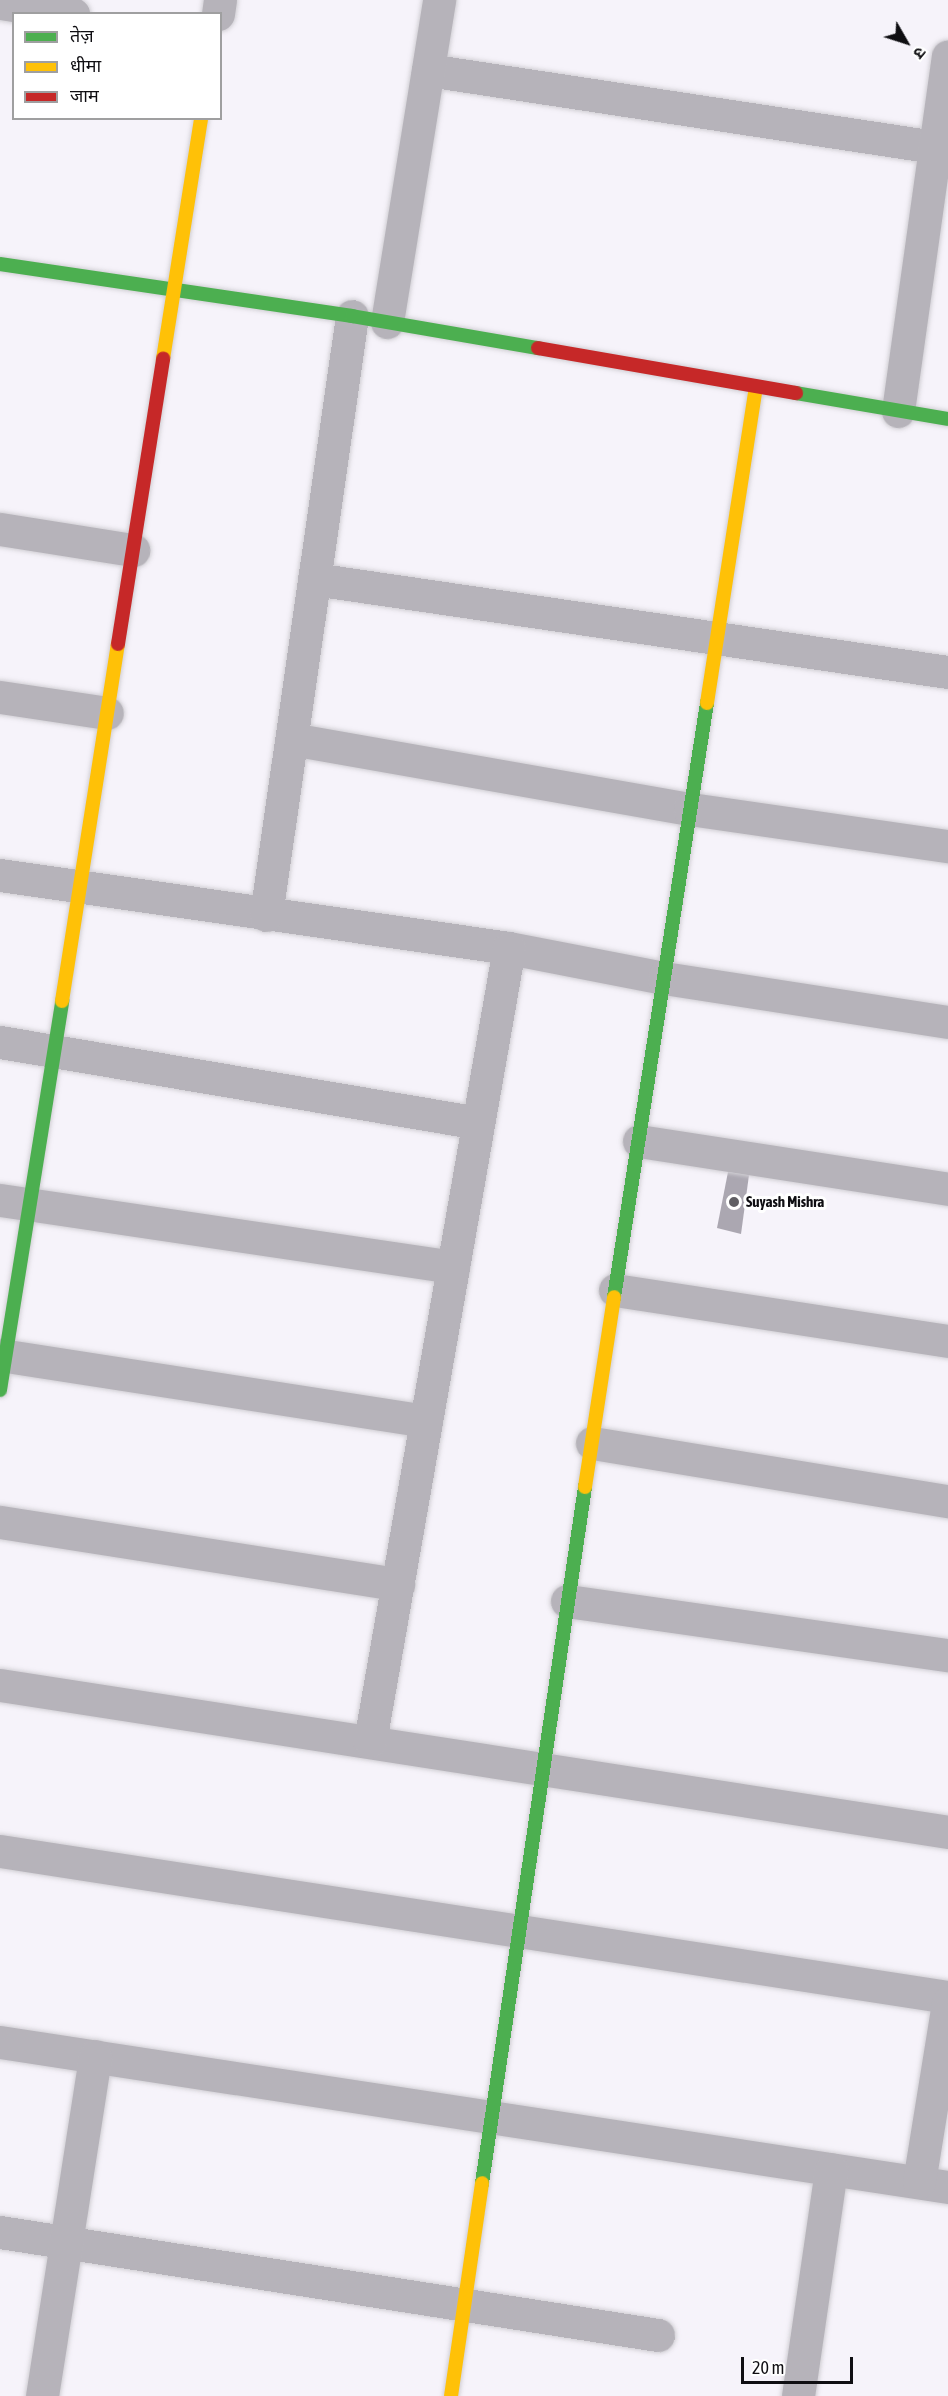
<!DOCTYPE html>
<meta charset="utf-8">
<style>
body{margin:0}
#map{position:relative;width:948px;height:2396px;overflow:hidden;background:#f6f3fa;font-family:"Asap Condensed","Noto Sans Devanagari",sans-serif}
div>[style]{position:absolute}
.building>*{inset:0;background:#aba7b1}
.roads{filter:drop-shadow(0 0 2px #d1cfd4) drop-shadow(0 0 2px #d1cfd4)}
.street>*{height:33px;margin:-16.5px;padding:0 16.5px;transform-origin:16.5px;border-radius:16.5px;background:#b6b3ba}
.fast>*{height:14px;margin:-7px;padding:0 7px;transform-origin:7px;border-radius:7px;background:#4caf50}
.slow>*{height:14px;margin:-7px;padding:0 7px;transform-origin:7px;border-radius:7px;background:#ffc107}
.jam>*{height:14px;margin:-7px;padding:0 7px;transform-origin:7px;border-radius:7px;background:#c62828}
.dots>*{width:16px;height:16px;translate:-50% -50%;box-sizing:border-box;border:3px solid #fff;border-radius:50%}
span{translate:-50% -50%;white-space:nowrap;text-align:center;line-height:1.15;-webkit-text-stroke:6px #fff;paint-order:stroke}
.poi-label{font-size:15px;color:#0f0e12;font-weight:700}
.left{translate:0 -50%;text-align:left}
.legend{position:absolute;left:12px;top:12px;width:210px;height:108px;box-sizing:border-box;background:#fff;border:2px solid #9f9fa0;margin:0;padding:8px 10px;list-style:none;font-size:18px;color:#0f0e12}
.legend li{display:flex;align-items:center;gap:12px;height:30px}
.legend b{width:30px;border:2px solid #9f9fa0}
.north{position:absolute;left:876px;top:12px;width:60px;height:60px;-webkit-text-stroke:4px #fff;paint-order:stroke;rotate:129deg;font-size:16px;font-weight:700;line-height:24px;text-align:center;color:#0f0e12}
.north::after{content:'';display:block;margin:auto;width:21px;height:27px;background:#0f0e12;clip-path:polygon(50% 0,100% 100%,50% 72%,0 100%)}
.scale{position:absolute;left:741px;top:2357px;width:112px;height:27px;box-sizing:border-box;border:3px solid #0f0e12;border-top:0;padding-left:8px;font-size:18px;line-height:21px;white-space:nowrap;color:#0f0e12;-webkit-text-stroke:4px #fff;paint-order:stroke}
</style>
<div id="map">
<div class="building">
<i style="clip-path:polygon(728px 1172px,749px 1175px,741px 1234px,717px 1228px)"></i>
</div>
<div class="roads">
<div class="street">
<i style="left:0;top:3px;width:74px;rotate:8.6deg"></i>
<i style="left:218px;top:14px;width:14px;rotate:-82deg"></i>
<i style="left:428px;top:70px;width:526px;rotate:8.64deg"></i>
<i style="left:387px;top:322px;width:326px;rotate:-80.8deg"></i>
<i style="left:898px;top:411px;width:358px;rotate:-82deg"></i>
<i style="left:0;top:529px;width:135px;rotate:9deg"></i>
<i style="left:314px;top:579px;width:641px;rotate:8.35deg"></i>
<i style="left:0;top:697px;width:108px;rotate:8.5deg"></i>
<i style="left:292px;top:739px;width:404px;rotate:10deg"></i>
<i style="left:690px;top:809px;width:261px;rotate:8.2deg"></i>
<i style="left:0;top:875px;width:514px;rotate:8.16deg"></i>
<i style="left:509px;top:948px;width:158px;rotate:11deg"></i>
<i style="left:664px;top:978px;width:287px;rotate:8.8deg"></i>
<i style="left:266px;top:915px;width:605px;rotate:-81.83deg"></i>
<i style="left:0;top:1042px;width:485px;rotate:9.6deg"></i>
<i style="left:639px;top:1141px;width:313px;rotate:8.8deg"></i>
<i style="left:0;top:1200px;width:458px;rotate:8.4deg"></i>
<i style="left:615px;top:1290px;width:337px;rotate:8.7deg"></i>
<i style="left:0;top:1355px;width:431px;rotate:8.8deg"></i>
<i style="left:592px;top:1443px;width:361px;rotate:9.3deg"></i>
<i style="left:0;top:1522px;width:403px;rotate:8.9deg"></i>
<i style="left:567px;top:1601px;width:385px;rotate:8.1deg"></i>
<i style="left:0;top:1685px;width:959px;rotate:8.81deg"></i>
<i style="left:370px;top:1741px;width:805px;rotate:-80.06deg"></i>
<i style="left:0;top:1851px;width:959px;rotate:8.76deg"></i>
<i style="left:0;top:2042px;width:959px;rotate:8.7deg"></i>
<i style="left:919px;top:2182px;width:182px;rotate:-80.8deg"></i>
<i style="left:0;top:2232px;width:666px;rotate:8.9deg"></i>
<i style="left:42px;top:2396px;width:344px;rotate:-81.1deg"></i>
<i style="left:798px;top:2396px;width:229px;rotate:-81.7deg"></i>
</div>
<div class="fast">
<i style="left:0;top:264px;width:356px;rotate:8.4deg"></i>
<i style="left:352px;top:316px;width:189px;rotate:9.8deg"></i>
<i style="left:796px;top:393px;width:154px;rotate:9.7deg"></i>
<i style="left:614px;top:1297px;width:601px;rotate:-81.1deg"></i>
<i style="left:0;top:1390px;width:394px;rotate:-80.9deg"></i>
<i style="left:482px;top:2183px;width:704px;rotate:-81.58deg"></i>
</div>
<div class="slow">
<i style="left:163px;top:359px;width:244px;rotate:-81deg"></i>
<i style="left:707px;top:703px;width:320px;rotate:-81.2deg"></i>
<i style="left:62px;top:1001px;width:361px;rotate:-81.1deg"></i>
<i style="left:585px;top:1487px;width:192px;rotate:-81.3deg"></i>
<i style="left:451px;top:2396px;width:215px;rotate:-81.7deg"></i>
</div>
<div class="jam">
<i style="left:538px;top:348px;width:262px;rotate:9.9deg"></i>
<i style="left:118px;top:644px;width:289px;rotate:-81deg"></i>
</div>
</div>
<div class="dots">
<i style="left:734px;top:1202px;background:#605e63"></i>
</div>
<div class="poi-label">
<span class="left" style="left:746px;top:1202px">Suyash Mishra</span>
</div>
<ul class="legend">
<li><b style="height:8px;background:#4caf50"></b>तेज़</li>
<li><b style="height:8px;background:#ffc107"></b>धीमा</li>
<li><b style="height:8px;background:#c62828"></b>जाम</li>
</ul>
<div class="north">उ</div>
<div class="scale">20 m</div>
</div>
